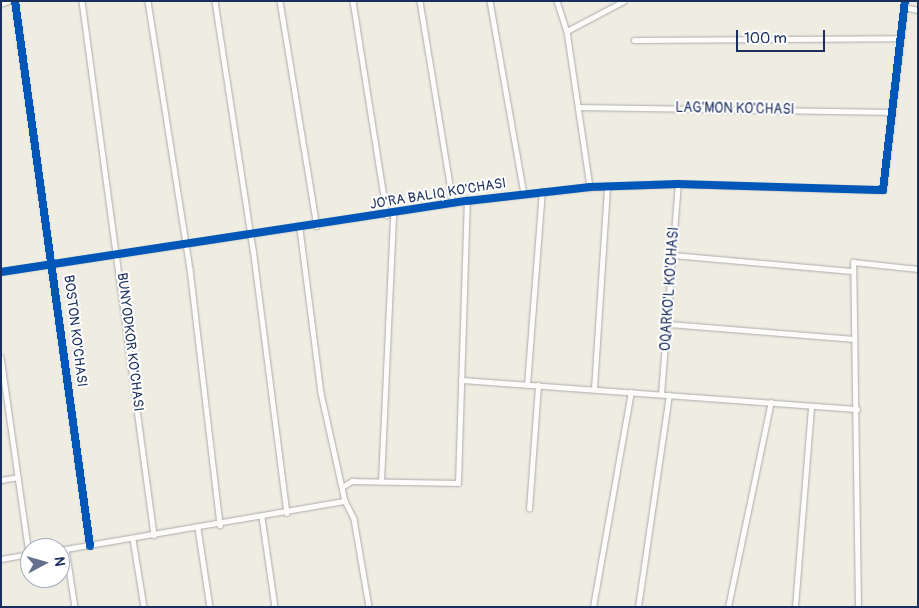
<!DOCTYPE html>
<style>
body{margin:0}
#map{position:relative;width:919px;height:608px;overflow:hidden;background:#efece2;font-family:Pangolin,sans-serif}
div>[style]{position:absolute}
.roads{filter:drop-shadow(0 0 1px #aaabac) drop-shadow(0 0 1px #aaabac)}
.minor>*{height:4.5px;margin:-2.25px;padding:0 2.25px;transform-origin:2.25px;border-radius:2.25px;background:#fdfcfb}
.tertiary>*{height:5.5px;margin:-2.75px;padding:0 2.75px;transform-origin:2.75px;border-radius:2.75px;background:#fdfcfb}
.cycleway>*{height:8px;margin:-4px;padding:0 4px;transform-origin:4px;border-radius:4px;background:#0057b8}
span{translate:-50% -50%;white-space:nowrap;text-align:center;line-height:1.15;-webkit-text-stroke:4px #fff;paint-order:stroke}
.street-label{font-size:14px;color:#1b2f5e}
.frame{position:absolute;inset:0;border:2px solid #1b2f5e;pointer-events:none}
.north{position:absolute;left:20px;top:538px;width:50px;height:50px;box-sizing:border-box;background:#fff;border:1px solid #a4acbf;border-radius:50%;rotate:84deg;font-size:14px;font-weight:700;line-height:20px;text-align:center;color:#1b2f5e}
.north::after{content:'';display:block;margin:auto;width:18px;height:22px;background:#65718c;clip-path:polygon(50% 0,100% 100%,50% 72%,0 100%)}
.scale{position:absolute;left:736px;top:30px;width:89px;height:22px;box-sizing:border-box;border:2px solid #1b2f5e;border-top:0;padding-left:6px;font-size:15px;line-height:18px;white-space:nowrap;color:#1b2f5e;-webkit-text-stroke:4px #fff;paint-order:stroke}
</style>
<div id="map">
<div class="roads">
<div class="minor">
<i style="left:15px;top:1px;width:550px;rotate:82.16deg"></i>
<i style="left:82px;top:1px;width:539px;rotate:82.32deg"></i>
<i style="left:148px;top:1px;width:271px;rotate:81.1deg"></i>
<i style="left:190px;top:269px;width:258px;rotate:83.3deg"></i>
<i style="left:215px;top:1px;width:250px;rotate:81.3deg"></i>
<i style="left:253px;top:248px;width:267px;rotate:82.7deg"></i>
<i style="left:280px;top:1px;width:228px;rotate:80.7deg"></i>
<i style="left:353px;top:1px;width:217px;rotate:81deg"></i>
<i style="left:420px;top:1px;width:205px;rotate:80.7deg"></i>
<i style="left:490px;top:1px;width:195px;rotate:80deg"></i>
<i style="left:557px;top:1px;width:32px;rotate:72deg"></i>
<i style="left:567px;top:31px;width:158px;rotate:81.6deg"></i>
<i style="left:904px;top:7px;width:14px;rotate:12deg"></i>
<i style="left:567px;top:31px;width:64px;rotate:-27.8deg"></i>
<i style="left:634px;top:40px;width:264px;rotate:-0.4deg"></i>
<i style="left:579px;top:107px;width:312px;rotate:0.9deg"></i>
<i style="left:300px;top:229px;width:165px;rotate:82.7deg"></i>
<i style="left:321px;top:393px;width:111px;rotate:77.5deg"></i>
<i style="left:345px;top:501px;width:20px;rotate:63deg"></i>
<i style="left:354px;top:519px;width:89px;rotate:80.3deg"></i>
<i style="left:673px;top:255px;width:179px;rotate:5.1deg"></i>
<i style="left:1px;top:272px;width:471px;rotate:-8.7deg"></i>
<i style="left:467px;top:201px;width:124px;rotate:-6.5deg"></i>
<i style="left:590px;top:187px;width:88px;rotate:-2deg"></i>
<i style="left:678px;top:184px;width:205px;rotate:1.7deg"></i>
<i style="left:883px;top:190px;width:190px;rotate:-83.4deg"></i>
<i style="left:669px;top:324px;width:186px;rotate:4.6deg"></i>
<i style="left:1px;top:357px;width:199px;rotate:81.9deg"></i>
<i style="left:461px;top:380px;width:397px;rotate:4.2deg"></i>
<i style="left:527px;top:385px;width:194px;rotate:-85.6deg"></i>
<i style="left:594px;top:389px;width:203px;rotate:-86.3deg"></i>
<i style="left:661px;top:394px;width:211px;rotate:-85.4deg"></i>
<i style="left:1px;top:480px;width:17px;rotate:-10deg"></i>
<i style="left:381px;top:482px;width:268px;rotate:-87.4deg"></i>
<i style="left:342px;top:487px;width:12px;rotate:-31deg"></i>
<i style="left:352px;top:481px;width:106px;rotate:1.1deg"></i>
<i style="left:458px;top:483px;width:282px;rotate:-88.2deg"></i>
<i style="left:529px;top:509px;width:124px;rotate:-85.8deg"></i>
<i style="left:262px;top:517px;width:91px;rotate:81.8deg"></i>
<i style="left:198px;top:528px;width:80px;rotate:81.4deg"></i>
<i style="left:133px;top:539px;width:69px;rotate:80.8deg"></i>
<i style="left:66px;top:549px;width:59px;rotate:81.2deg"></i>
<i style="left:60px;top:550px;width:289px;rotate:-9.8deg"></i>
<i style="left:1px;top:559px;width:29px;rotate:-10deg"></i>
<i style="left:593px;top:607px;width:218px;rotate:-80deg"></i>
<i style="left:638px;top:607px;width:214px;rotate:-81.7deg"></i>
<i style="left:728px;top:607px;width:209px;rotate:-78.2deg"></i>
<i style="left:795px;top:607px;width:201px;rotate:-85.4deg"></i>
<i style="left:858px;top:607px;width:345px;rotate:-90.8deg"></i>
<i style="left:853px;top:262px;width:65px;rotate:6.1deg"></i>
</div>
<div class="tertiary">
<i style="left:1px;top:4px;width:8px;rotate:-23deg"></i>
</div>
</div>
<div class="cycleway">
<i style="left:15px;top:1px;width:550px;rotate:82.16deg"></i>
<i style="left:1px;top:272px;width:471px;rotate:-8.7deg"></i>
<i style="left:467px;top:201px;width:124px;rotate:-6.5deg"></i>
<i style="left:590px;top:187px;width:88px;rotate:-2deg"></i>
<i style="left:678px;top:184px;width:205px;rotate:1.7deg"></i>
<i style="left:883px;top:190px;width:190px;rotate:-83.4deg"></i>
</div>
<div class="street-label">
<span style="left:735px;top:109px;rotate:1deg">LAG'MON KO'CHASI</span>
<span style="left:438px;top:194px;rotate:-9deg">JO'RA BALIQ KO'CHASI</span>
<span style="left:670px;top:289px;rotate:-86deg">OQARKO'L KO'CHASI</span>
<span style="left:75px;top:331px;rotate:83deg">BOSTON KO'CHASI</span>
<span style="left:130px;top:342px;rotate:83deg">BUNYODKOR KO'CHASI</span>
</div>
<div class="frame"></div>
<div class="north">N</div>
<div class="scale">100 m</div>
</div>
